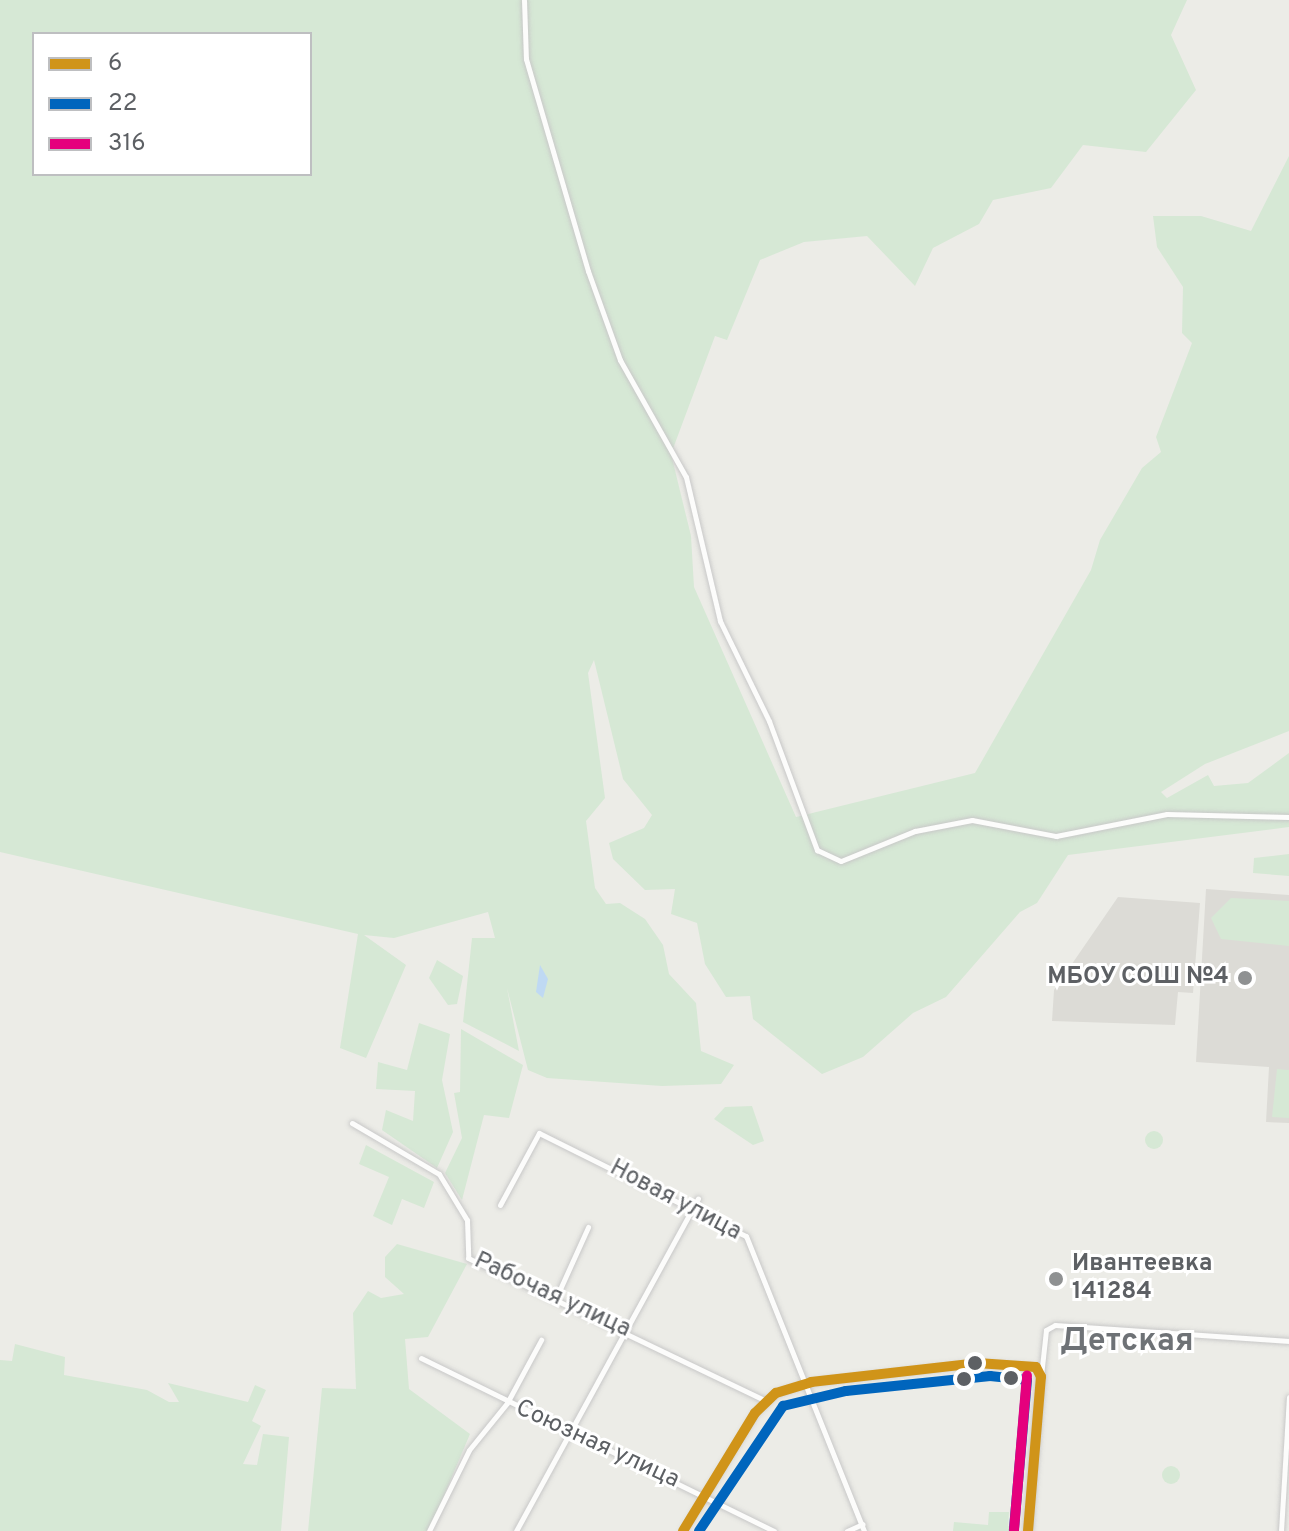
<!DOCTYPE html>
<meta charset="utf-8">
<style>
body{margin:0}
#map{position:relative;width:1289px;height:1531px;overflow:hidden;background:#ecece7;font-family:Overpass,sans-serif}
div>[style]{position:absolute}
.education>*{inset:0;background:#dcdbd6}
.green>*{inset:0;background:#d6e8d5}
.round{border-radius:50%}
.water>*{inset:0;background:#bfd9f3}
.roads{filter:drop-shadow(0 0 2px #c8c8c8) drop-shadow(0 0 2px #c8c8c8)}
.street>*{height:5px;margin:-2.5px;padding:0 2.5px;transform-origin:2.5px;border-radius:2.5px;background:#fcfcfb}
.secondary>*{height:8px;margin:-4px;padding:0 4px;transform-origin:4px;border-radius:4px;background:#fcfcfb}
.bus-1>*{height:10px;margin:-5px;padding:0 5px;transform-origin:5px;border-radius:5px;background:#d09419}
.bus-2>*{height:10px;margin:-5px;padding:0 5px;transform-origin:5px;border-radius:5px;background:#0065bd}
.bus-3>*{height:10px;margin:-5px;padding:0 5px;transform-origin:5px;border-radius:5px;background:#e5007d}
.dots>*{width:22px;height:22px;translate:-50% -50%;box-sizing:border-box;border:4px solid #fff;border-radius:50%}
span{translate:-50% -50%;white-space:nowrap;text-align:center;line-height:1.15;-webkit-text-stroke:6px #fff;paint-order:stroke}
.poi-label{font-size:24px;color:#5d6064;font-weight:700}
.right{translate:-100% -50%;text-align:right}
.left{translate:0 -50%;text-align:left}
.street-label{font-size:24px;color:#5d6064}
.district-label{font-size:32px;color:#6e7276;font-weight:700}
.legend{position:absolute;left:32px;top:32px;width:280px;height:144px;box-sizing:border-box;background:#fff;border:2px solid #bebfc1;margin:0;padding:10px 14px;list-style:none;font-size:24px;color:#5d6064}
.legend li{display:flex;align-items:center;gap:16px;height:40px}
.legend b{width:40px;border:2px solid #bebfc1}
</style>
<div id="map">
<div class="education">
<i style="clip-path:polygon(1206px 889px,1289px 895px,1289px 1123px,1266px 1122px,1269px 1067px,1196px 1062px)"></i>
<i style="clip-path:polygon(1118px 897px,1200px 903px,1193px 993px,1178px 992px,1175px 1025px,1052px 1021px,1054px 990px)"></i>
</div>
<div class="green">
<i style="clip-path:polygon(evenodd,0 0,1187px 0,1171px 35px,1196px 90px,1146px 152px,1083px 145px,1051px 188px,993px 200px,979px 224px,933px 248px,915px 286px,867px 236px,804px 242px,760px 260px,727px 340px,715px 336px,671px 454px,691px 536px,694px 587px,796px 817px,975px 773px,1091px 570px,1100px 540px,1142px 468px,1161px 452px,1156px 437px,1192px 343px,1182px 333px,1183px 287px,1157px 247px,1153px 216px,1201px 216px,1251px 231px,1289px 156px,1289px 731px,1205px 764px,1161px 792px,1167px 798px,1208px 775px,1214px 786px,1248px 783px,1289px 753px,1289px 827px,1068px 855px,1037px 903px,1020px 912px,946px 997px,913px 1013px,863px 1057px,822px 1074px,753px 1019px,750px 996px,726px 997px,705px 964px,697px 923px,671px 914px,675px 889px,645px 890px,613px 859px,609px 843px,644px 828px,652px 815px,623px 779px,594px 660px,588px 673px,605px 798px,586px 821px,595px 888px,606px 904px,620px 903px,645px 919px,663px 945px,669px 974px,696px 1003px,701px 1051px,734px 1065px,721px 1084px,662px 1086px,547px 1078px,528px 1070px,507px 988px,519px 1051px,463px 1022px,472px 938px,495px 938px,488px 912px,394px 938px,364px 935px,406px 965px,366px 1058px,340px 1048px,358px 934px,0 852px,0 0,34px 34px,310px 34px,310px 174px,34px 174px,34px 34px)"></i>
<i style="clip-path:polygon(1289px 854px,1289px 876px,1253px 873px,1254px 858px)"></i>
<i style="clip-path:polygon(1231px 898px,1289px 901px,1289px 946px,1221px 939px,1211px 918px)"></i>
<i style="clip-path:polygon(437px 960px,463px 976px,457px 1004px,448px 1005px,429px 978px)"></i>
<i style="clip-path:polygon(419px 1023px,450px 1034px,442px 1080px,453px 1132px,437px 1168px,382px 1130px,386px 1110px,413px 1121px,415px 1091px,376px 1089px,378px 1062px,407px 1070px)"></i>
<i style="clip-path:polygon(461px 1029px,523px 1065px,509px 1118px,484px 1115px,462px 1200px,445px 1173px,462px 1138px,454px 1093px,460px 1092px)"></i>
<i style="clip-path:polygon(1277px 1069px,1289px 1070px,1289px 1118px,1272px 1117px)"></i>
<i style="clip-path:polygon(752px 1106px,764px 1141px,753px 1145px,714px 1119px,725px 1107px)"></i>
<i class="round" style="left:1145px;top:1131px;width:18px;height:18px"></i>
<i style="clip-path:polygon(366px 1145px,434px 1182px,424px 1208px,402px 1199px,392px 1225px,373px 1216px,389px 1177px,359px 1164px)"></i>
<i style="clip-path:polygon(397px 1244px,467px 1264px,428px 1337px,405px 1339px,409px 1389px,470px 1434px,429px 1531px,308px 1531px,322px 1388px,356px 1389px,353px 1313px,368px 1291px,381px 1298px,404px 1294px,385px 1277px,385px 1257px)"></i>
<i style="clip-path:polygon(15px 1344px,65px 1357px,64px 1375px,147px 1390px,169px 1402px,179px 1402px,168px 1383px,248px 1402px,255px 1385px,266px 1390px,252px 1421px,261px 1426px,243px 1464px,257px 1465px,263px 1434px,289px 1437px,281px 1531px,0 1531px,0 1360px,12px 1361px)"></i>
<i class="round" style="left:1162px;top:1466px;width:18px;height:18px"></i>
<i style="clip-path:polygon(989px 1512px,1009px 1512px,1008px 1526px,1019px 1531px,953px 1531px,954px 1522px,988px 1525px)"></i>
</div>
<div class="water">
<i style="clip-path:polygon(540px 965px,548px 979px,543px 998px,536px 992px)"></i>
</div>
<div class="roads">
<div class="street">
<i style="left:524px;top:0;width:59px;rotate:88.1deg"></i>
<i style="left:526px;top:59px;width:221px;rotate:73.7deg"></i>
<i style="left:588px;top:271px;width:95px;rotate:70.2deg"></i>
<i style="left:620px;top:360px;width:134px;rotate:60.6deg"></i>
<i style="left:686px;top:477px;width:148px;rotate:76.7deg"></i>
<i style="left:720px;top:621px;width:111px;rotate:63.9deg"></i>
<i style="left:769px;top:721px;width:138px;rotate:69.6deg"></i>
<i style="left:817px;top:850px;width:26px;rotate:25deg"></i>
<i style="left:841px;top:861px;width:80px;rotate:-22.1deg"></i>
<i style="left:915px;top:831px;width:58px;rotate:-10.9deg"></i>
<i style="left:972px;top:820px;width:86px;rotate:10.8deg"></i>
<i style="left:1056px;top:836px;width:113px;rotate:-11.2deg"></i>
<i style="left:1167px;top:814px;width:122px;rotate:1.4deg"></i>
<i style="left:352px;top:1123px;width:101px;rotate:30.4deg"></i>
<i style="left:439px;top:1174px;width:54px;rotate:58.7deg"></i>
<i style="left:467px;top:1220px;width:38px;rotate:88deg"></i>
<i style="left:468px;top:1258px;width:329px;rotate:25.6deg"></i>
<i style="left:500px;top:1205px;width:82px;rotate:-61.6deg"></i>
<i style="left:539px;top:1133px;width:231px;rotate:26.5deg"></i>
<i style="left:746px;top:1236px;width:318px;rotate:68.2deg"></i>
<i style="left:556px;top:1298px;width:78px;rotate:-65.7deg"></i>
<i style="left:421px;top:1358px;width:393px;rotate:26.1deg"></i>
<i style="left:1041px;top:1376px;width:46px;rotate:-83.8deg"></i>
<i style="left:1046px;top:1330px;width:10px;rotate:-29deg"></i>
<i style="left:1055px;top:1325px;width:235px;rotate:3.9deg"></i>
<i style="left:429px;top:1531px;width:90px;rotate:-63.7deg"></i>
<i style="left:469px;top:1450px;width:60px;rotate:-51deg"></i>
<i style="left:507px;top:1403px;width:72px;rotate:-61.6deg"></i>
<i style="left:516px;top:1531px;width:379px;rotate:-61.3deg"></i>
<i style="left:683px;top:1531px;width:138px;rotate:-58.6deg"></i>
<i style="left:755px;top:1413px;width:29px;rotate:-44deg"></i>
<i style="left:776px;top:1393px;width:37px;rotate:-17deg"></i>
<i style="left:811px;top:1382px;width:167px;rotate:-6.5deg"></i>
<i style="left:977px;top:1363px;width:59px;rotate:3.9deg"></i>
<i style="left:1036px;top:1367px;width:11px;rotate:63deg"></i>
<i style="left:847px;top:1531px;width:17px;rotate:-24deg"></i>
<i style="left:1281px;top:1531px;width:134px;rotate:-86.6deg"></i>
</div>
<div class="secondary">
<i style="left:1028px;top:1531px;width:155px;rotate:-85.2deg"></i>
</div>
</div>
<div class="bus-1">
<i style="left:683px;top:1531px;width:138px;rotate:-58.6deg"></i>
<i style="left:755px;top:1413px;width:29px;rotate:-44deg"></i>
<i style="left:776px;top:1393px;width:37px;rotate:-17deg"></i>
<i style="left:811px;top:1382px;width:167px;rotate:-6.5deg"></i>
<i style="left:977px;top:1363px;width:59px;rotate:3.9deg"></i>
<i style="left:1036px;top:1367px;width:11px;rotate:63deg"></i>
<i style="left:1028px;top:1531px;width:155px;rotate:-85.2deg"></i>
</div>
<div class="bus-2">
<i style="left:699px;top:1531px;width:151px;rotate:-56.1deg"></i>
<i style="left:783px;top:1406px;width:65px;rotate:-13.4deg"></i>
<i style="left:846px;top:1391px;width:145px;rotate:-5.9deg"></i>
<i style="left:990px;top:1376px;width:37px;rotate:6deg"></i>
<i style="left:1027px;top:1380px;width:151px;rotate:95deg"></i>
</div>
<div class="bus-3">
<i style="left:1014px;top:1530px;width:155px;rotate:-85.2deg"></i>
</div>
<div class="dots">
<i style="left:1245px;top:978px;background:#8f9192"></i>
<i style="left:1056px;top:1279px;background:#8f9192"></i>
<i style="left:975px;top:1363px;background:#5d6064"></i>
<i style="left:1011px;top:1378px;background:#5d6064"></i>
<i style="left:964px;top:1379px;background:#5d6064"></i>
</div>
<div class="poi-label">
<span class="right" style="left:1229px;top:978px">МБОУ СОШ №4</span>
<span class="left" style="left:1072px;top:1279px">Ивантеевка<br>141284</span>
</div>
<div class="street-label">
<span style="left:675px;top:1201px;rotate:28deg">Новая улица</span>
<span style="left:552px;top:1296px;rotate:25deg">Рабочая улица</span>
<span style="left:597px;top:1445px;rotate:25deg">Союзная улица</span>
</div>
<div class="district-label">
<span style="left:1127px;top:1342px">Детская</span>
</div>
<ul class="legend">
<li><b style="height:10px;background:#d09419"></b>6</li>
<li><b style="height:10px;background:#0065bd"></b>22</li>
<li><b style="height:10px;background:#e5007d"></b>316</li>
</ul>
</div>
